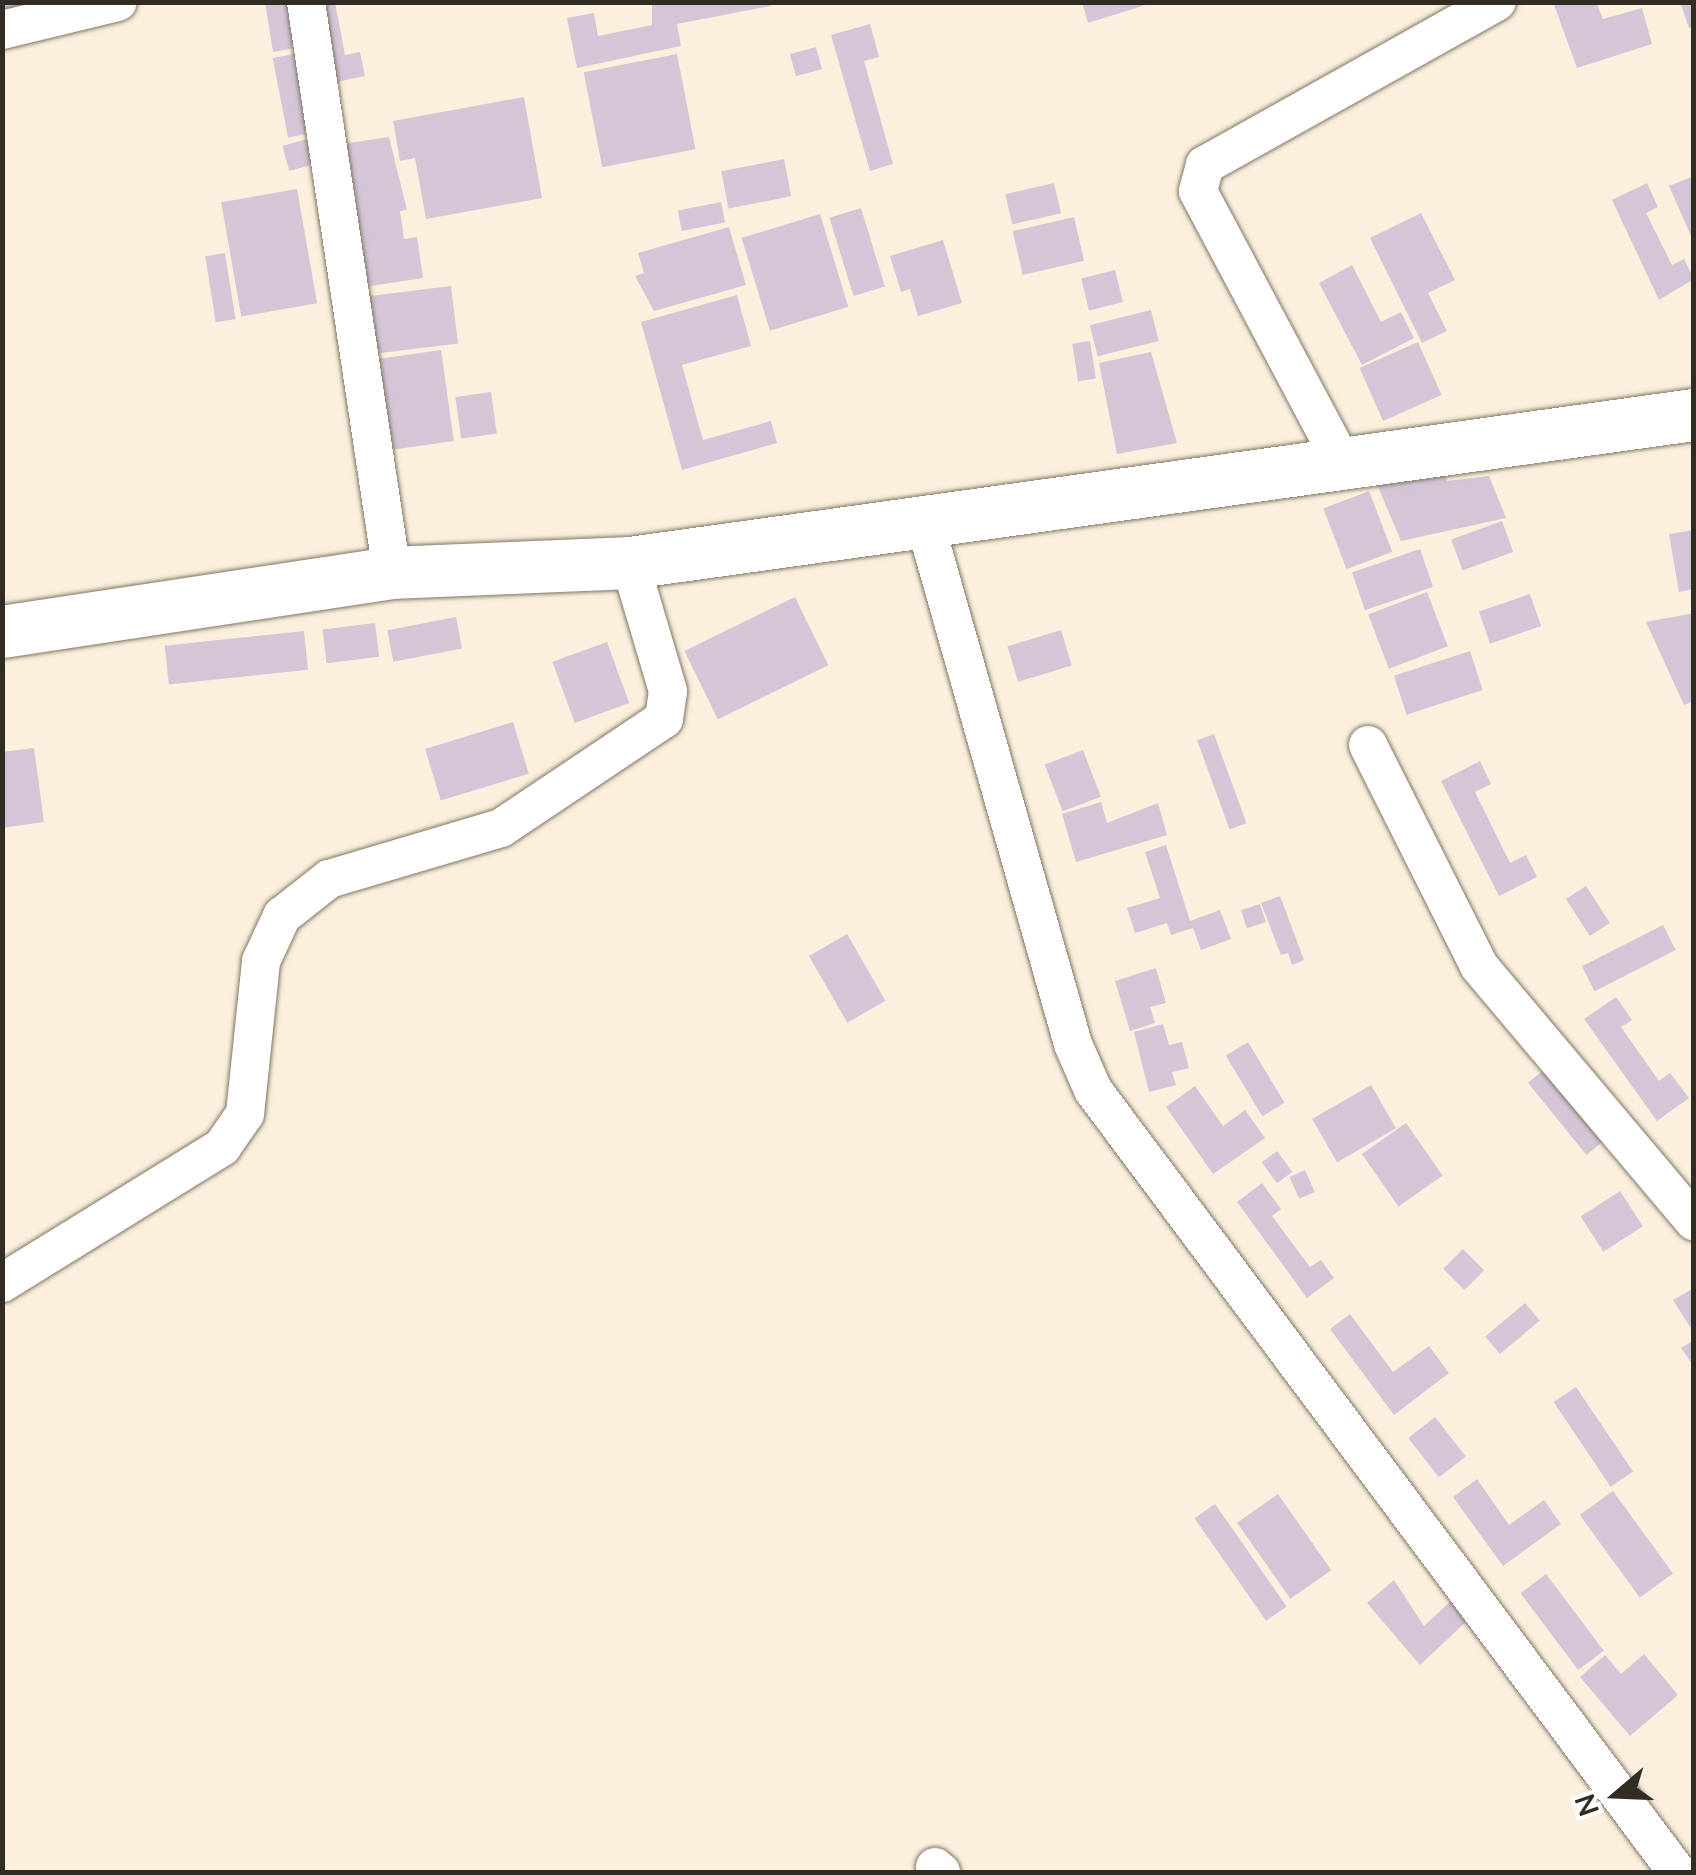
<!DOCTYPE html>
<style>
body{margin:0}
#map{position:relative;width:1696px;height:1875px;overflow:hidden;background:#fbf0dd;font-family:"Nunito Sans",sans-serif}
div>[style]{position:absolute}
.building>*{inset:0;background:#d4c6d7;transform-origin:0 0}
.roads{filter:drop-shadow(0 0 2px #807665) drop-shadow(0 0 2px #807665)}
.street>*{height:38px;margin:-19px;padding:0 19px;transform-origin:19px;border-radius:19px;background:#fff}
.secondary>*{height:52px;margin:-26px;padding:0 26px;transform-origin:26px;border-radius:26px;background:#fff}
span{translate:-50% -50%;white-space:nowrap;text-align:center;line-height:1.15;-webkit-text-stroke:8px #fff;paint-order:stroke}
.frame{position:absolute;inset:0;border:5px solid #312d25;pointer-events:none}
.north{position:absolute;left:1566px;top:1745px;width:100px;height:100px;-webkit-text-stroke:8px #fff;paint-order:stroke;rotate:251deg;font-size:28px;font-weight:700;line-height:40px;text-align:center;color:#312d25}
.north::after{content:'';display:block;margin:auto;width:35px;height:45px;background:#312d25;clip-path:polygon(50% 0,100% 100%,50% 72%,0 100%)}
</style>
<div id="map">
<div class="building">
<i style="clip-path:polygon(2px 2px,56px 2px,2px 18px)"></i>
<i style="clip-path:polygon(265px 2px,299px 2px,307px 46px,273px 52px)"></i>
<i style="clip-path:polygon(312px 2px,335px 2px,345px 55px,360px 52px,365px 76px,327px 84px)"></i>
<i style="clip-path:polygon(652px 2px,770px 2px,771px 6px,677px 24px,681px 46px,577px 68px,567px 18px,594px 13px,598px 36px,652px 25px)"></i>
<i style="clip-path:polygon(1082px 2px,1152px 2px,1152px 3px,1088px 23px)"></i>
<i style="clip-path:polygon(1553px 2px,1596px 2px,1603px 19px,1642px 8px,1652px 44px,1577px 68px)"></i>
<i style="clip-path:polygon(1680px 2px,1694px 2px,1694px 26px,1689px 28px)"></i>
<i style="clip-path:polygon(870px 24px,879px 57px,864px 61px,893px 164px,870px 171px,831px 35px)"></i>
<i style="left:816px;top:47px;width:23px;height:27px;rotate:75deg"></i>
<i style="left:304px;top:52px;width:81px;height:32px;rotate:79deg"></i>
<i style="left:677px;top:54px;width:97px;height:95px;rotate:79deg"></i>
<i style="clip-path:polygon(524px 97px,542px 198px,426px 219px,415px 158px,400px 161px,393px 121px)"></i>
<i style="left:314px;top:137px;width:26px;height:33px;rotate:74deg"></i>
<i style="clip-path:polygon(389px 137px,407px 210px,400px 211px,404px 239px,417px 237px,423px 278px,357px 288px,336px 145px)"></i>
<i style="left:784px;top:159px;width:38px;height:64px;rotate:79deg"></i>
<i style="clip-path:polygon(1694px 176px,1694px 243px,1669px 186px)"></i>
<i style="left:1054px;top:183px;width:31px;height:50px;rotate:77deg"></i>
<i style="clip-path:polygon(1647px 183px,1658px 207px,1646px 213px,1672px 265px,1684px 259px,1694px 279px,1659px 300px,1612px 200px)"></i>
<i style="left:297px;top:189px;width:116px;height:77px;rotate:80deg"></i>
<i style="left:721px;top:202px;width:21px;height:44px;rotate:79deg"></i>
<i style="left:861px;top:208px;width:82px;height:33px;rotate:73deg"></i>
<i style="clip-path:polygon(1421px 213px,1455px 280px,1428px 293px,1447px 331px,1422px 343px,1370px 238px)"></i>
<i style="left:820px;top:214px;width:97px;height:82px;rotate:73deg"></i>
<i style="left:1074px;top:217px;width:45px;height:63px;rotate:77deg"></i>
<i style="clip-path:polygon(729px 227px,746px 285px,654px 311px,635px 276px,644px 273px,638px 253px)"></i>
<i style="clip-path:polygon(943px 240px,962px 303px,918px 316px,910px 289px,901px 292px,890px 256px)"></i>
<i style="left:225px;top:253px;width:67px;height:20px;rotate:81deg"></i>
<i style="clip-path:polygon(1352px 265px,1381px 322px,1401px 312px,1414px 338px,1362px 365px,1319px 283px)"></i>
<i style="left:1115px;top:270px;width:33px;height:35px;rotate:76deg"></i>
<i style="left:451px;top:286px;width:58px;height:88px;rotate:83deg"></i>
<i style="clip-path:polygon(737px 295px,751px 346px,682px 365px,703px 440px,771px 421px,777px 443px,682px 470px,641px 322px)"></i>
<i style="left:1151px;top:310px;width:32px;height:63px;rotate:76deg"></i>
<i style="left:1090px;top:341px;width:38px;height:18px;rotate:81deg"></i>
<i style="left:1418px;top:342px;width:58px;height:64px;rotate:66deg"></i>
<i style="left:441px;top:350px;width:92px;height:71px;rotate:82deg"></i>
<i style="clip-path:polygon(1151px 352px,1177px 443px,1117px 454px,1099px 363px)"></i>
<i style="left:491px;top:392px;width:42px;height:36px;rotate:82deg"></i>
<i style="clip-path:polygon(1441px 462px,1447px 481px,1489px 476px,1506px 518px,1401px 541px,1373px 475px)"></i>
<i style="left:1369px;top:491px;width:65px;height:49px;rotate:69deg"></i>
<i style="left:1502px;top:521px;width:33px;height:54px;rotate:70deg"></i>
<i style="clip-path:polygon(1694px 530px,1694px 589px,1679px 592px,1669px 534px)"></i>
<i style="left:1420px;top:549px;width:40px;height:72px;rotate:71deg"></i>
<i style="left:1427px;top:592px;width:58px;height:63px;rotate:69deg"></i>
<i style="left:1530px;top:594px;width:34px;height:54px;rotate:71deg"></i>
<i style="left:795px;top:597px;width:76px;height:123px;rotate:64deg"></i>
<i style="clip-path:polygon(1694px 613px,1694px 701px,1684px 705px,1646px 622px)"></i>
<i style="left:456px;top:617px;width:32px;height:70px;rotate:79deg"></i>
<i style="left:375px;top:623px;width:34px;height:53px;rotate:83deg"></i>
<i style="left:1061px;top:630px;width:37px;height:56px;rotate:73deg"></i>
<i style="left:304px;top:631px;width:39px;height:140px;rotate:84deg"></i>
<i style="left:607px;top:642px;width:65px;height:58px;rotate:70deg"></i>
<i style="left:1470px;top:651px;width:41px;height:80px;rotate:72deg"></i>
<i style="left:513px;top:722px;width:54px;height:92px;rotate:73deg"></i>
<i style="left:1214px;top:734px;width:95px;height:18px;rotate:70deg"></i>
<i style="clip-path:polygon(34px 748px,44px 822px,2px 828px,2px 752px)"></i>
<i style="left:1083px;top:750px;width:50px;height:41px;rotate:69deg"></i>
<i style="clip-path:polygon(1480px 761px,1491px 784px,1475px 792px,1510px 863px,1526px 855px,1537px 877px,1499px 896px,1441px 781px)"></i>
<i style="clip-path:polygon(1101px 802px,1107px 823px,1158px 803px,1167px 835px,1076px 862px,1062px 814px)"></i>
<i style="clip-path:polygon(1166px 845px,1190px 921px,1220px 910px,1231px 939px,1201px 950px,1193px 928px,1171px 935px,1167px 923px,1135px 933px,1127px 908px,1160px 898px,1145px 852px)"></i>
<i style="left:1586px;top:886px;width:44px;height:24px;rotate:57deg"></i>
<i style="clip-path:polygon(1280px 896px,1304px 960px,1292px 965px,1288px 953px,1281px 955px,1261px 903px)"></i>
<i style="left:1260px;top:904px;width:19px;height:20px;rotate:72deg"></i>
<i style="left:1663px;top:925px;width:28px;height:91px;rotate:63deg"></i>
<i style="left:847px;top:934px;width:77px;height:44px;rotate:60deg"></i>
<i style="clip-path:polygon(1156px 968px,1166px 1003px,1150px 1007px,1155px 1023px,1130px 1031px,1115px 981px)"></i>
<i style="clip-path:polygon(1616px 997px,1632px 1020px,1621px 1027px,1659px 1081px,1670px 1073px,1689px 1098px,1657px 1121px,1584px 1019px)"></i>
<i style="clip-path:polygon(1163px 1024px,1169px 1045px,1182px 1042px,1189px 1068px,1172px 1072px,1176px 1085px,1149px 1092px,1134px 1032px)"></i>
<i style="left:1248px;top:1042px;width:71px;height:26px;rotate:59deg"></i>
<i style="left:1545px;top:1069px;width:93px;height:22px;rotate:51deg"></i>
<i style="left:1371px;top:1085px;width:50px;height:68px;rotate:60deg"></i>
<i style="clip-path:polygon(1195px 1086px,1223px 1126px,1245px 1110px,1265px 1138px,1213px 1174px,1166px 1107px)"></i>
<i style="left:1406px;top:1123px;width:64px;height:54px;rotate:55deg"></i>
<i style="left:1277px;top:1151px;width:26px;height:19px;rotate:54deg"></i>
<i style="left:1305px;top:1170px;width:24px;height:17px;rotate:66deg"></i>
<i style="clip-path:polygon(1262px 1183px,1281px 1209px,1272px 1216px,1310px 1267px,1321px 1260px,1334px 1278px,1307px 1298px,1237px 1202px)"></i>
<i style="left:1620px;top:1191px;width:42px;height:47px;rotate:57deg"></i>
<i style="left:1463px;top:1249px;width:30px;height:28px;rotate:45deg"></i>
<i style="clip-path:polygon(1694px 1288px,1694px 1333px,1673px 1300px)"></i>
<i style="left:1525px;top:1303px;width:23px;height:52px;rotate:50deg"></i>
<i style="clip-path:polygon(1350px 1314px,1393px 1372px,1429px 1346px,1449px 1373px,1394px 1415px,1330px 1329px)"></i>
<i style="clip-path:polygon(1694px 1340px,1694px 1367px,1681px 1348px)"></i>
<i style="left:1576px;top:1387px;width:102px;height:27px;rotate:56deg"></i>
<i style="left:1435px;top:1417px;width:50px;height:34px;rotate:52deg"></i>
<i style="clip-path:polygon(1477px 1479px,1509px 1525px,1544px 1500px,1561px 1524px,1503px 1566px,1453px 1497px)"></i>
<i style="left:1613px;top:1491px;width:102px;height:41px;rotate:54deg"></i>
<i style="left:1278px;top:1494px;width:93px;height:50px;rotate:55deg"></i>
<i style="left:1215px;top:1504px;width:125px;height:25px;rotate:55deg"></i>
<i style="left:1546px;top:1574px;width:96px;height:32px;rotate:53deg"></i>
<i style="clip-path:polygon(1394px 1580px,1424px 1626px,1452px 1600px,1466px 1622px,1420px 1665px,1367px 1603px)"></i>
<i style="clip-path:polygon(1644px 1654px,1678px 1695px,1630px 1736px,1580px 1677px,1605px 1655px,1621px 1674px)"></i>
</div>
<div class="roads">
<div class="street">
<i style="left:306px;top:2px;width:577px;rotate:81.43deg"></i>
<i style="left:2px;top:30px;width:119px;rotate:-13.6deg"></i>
<i style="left:1343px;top:464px;width:309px;rotate:-118deg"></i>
<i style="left:1198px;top:191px;width:27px;rotate:-75deg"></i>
<i style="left:1205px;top:165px;width:334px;rotate:-29.2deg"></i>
<i style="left:925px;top:523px;width:542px;rotate:74.14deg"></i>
<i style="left:1073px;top:1044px;width:50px;rotate:66.5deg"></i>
<i style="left:1093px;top:1090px;width:976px;rotate:53.25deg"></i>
<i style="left:1368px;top:745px;width:247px;rotate:63.3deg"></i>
<i style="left:1479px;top:966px;width:334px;rotate:49.9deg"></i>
<i style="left:2px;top:1283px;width:259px;rotate:-31.7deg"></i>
<i style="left:222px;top:1147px;width:40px;rotate:-55.1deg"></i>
<i style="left:245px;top:1114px;width:154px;rotate:-84deg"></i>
<i style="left:261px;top:961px;width:50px;rotate:-65deg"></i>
<i style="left:282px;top:916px;width:60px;rotate:-38.2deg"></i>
<i style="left:329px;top:879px;width:179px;rotate:-16.5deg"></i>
<i style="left:501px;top:828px;width:196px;rotate:-33.8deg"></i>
<i style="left:664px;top:719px;width:28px;rotate:-82deg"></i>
<i style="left:668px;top:691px;width:134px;rotate:-106.5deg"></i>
<i style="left:935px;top:1867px;width:8px;rotate:40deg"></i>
</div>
<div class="secondary">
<i style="left:2px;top:632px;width:394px;rotate:-8.6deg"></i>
<i style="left:392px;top:573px;width:238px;rotate:-2.4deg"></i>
<i style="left:630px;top:563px;width:1074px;rotate:-7.92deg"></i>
</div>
</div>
<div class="frame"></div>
<div class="north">N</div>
</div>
